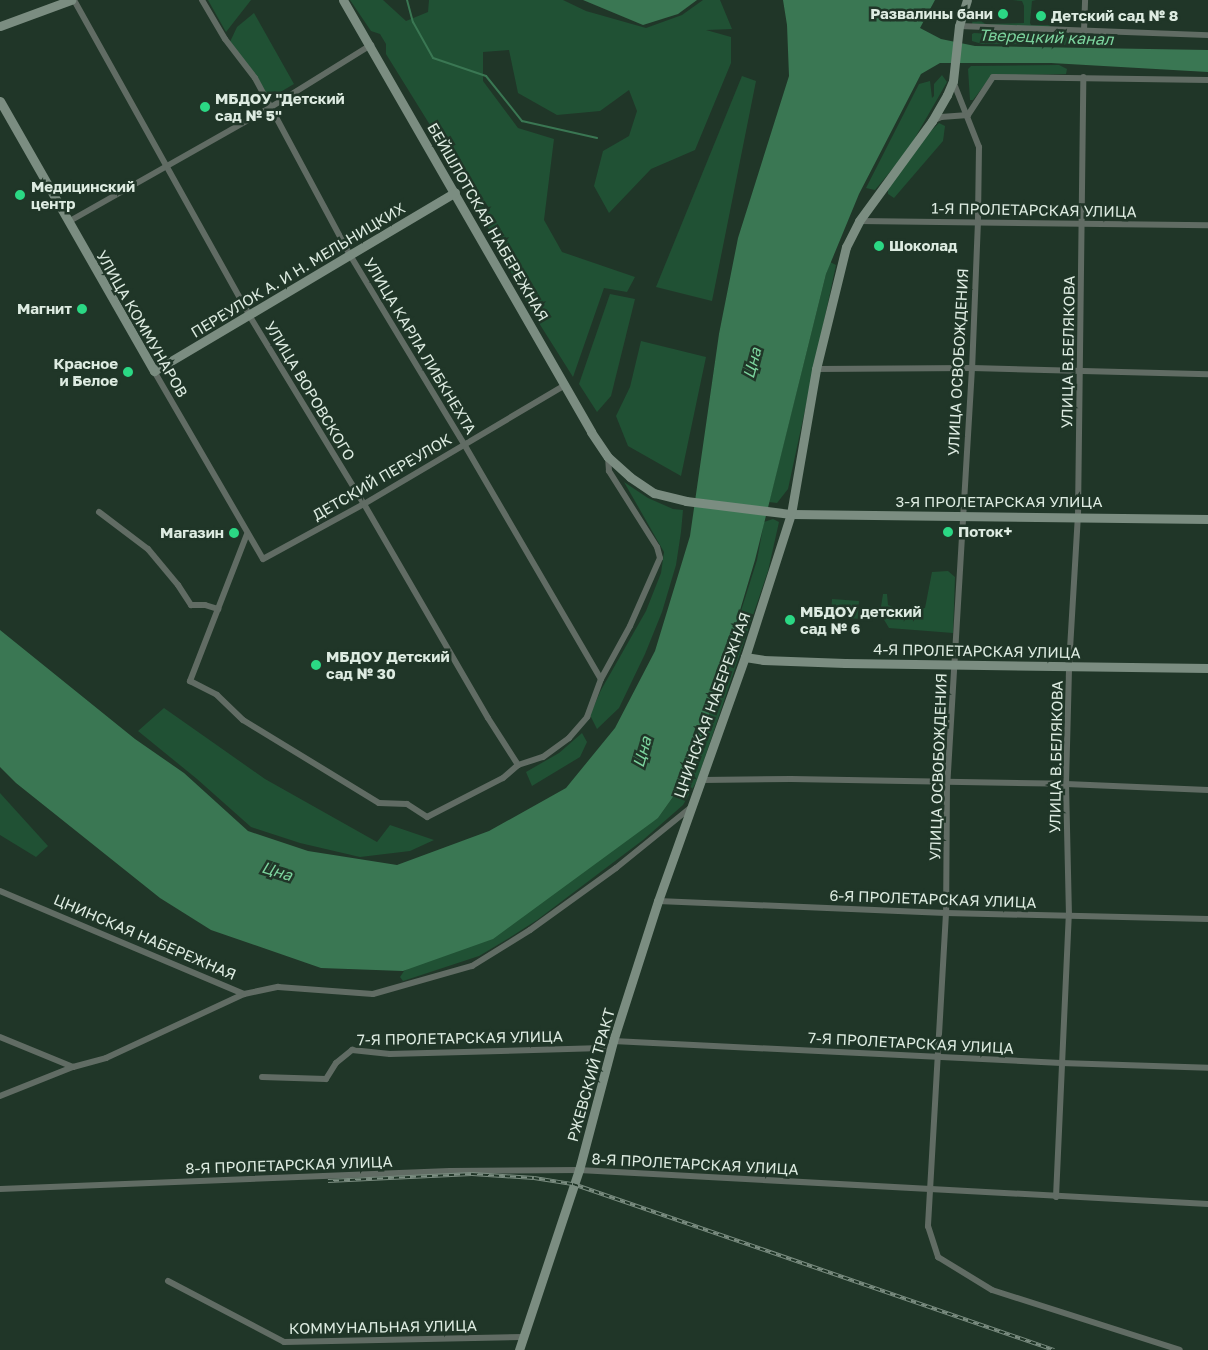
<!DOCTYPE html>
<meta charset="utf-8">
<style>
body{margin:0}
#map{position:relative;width:1208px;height:1350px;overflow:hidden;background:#203628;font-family:"Golos Text",sans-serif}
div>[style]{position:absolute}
.green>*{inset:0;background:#205134;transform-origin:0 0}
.water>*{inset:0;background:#3a7753}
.stream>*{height:2px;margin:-1px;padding:0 1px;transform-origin:1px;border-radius:1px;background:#3a7753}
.street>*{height:6px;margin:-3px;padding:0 3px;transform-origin:3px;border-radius:3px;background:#616c64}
.secondary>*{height:9px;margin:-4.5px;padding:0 4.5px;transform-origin:4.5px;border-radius:4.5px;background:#7b8d81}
.rail>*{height:4px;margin-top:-2px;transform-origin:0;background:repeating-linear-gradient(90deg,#203628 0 5.5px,#7b8d81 0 11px);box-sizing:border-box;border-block:1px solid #7b8d81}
.dots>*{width:14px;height:14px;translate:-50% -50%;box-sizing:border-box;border:2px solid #203628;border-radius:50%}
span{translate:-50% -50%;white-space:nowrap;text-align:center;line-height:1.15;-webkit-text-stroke:5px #203628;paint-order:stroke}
.poi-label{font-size:15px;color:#ddebe1;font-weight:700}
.right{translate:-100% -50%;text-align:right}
.left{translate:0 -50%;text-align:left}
.street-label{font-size:15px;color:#ddebe1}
.water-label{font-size:16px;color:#7cd49e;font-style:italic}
</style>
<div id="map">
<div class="green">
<i style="clip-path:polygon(208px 0,251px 0,226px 32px)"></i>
<i style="clip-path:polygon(350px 0,383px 0,406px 21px,428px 12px,429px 0,563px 0,586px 11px,646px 28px,682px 15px,703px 0,720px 0,732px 29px,706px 30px,731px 37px,731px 63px,695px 150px,651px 169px,609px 213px,594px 186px,603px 151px,629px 136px,637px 111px,629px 90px,600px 111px,557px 115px,518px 93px,509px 50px,483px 52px,483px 81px,518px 128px,554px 139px,544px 220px,562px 252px,635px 277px,627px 292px,604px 288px,573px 377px,527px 304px,494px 238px,430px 125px,386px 54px,386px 44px,380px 34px,371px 31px)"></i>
<i style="clip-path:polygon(1012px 0,1036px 0,1032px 1px,1030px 23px,1031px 25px,1050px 25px,1051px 28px,972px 24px,973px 19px,980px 15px,982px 22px,986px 24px,1024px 23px,1024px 6px,1022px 1px)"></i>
<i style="clip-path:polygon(254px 13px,294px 84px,265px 101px,256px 78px,229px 44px,237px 27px)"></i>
<i style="clip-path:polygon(974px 33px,1078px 38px,1080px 45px,982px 44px,972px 41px,972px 34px)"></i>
<i style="clip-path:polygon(1059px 65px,1067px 69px,1066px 74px,1014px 75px,989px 79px,973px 100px,970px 100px,968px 69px,971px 66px)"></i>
<i style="clip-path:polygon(942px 75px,947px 82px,908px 150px,875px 190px,866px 188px,919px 84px,930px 81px,932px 98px,934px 96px,934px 84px)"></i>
<i style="clip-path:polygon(742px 76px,756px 81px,712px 301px,656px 287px)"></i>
<i style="clip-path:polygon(939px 123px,945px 126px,943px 141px,894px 198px,888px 194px,888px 187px,924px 138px)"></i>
<i style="clip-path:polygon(830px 262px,836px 265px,788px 489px,777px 503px,769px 502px,826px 274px)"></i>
<i style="clip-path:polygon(610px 294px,635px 299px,611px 396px,597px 412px,579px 384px)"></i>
<i style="clip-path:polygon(641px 341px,706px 357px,681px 476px,628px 446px,616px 416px,630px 387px)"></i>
<i style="clip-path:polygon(624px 482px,648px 498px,673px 509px,683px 510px,681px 532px,676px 565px,662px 612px,645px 654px,619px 708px,597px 729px,590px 715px,601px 690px,646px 611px,661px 573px,664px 552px)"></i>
<i style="clip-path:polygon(773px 519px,779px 522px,768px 571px,697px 781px,683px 805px,643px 840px,537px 920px,509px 938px,479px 956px,403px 981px,400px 977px,404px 971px,658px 818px,690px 773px,757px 560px,764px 522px)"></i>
<i style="clip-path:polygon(948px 571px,955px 577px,953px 633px,889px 628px,880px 613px,883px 594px,887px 594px,888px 605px,902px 611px,925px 608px,932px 572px)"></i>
<i style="left:832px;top:599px;width:27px;height:18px;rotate:4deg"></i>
<i style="clip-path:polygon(164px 708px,265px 779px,377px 842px,390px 825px,434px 840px,410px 851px,360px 857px,300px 843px,251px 827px,197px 779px,138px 731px)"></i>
<i style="clip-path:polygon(582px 733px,587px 742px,580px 757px,532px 786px,526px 772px,559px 753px)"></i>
<i style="clip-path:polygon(0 793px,48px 846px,36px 857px,0 835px)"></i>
</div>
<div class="water">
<i style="clip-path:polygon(583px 0,697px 0,678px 14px,643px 25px)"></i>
<i style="clip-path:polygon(783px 0,935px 0,920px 28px,941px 39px,975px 46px,1208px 50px,1208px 72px,1051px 63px,940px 63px,921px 74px,859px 194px,826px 274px,755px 560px,707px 721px,690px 773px,658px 818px,493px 939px,403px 971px,321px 968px,211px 930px,160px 898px,16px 783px,0 767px,0 630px,135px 739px,184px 773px,248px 831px,308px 851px,397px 865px,489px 831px,566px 788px,615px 728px,655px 651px,690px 536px,719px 334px,738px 238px,789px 76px,787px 25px)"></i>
</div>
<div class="stream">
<i style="left:407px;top:0;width:23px;rotate:75deg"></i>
<i style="left:413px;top:22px;width:41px;rotate:60.9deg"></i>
<i style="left:433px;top:58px;width:56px;rotate:18.8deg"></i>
<i style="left:486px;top:76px;width:58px;rotate:51.3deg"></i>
<i style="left:522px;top:121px;width:77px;rotate:12.8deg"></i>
</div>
<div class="street">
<i style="left:74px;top:0;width:360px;rotate:60.9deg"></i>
<i style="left:249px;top:315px;width:221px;rotate:58.7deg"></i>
<i style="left:364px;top:504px;width:247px;rotate:59.9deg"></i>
<i style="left:488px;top:718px;width:56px;rotate:57.4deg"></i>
<i style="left:202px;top:0;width:45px;rotate:59.5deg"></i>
<i style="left:225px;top:39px;width:49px;rotate:52.4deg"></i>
<i style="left:255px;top:78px;width:201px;rotate:61.8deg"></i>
<i style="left:350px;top:255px;width:221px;rotate:58.9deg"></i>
<i style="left:464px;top:444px;width:272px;rotate:59.8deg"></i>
<i style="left:959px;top:26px;width:249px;rotate:2.1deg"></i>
<i style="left:1084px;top:31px;width:31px;rotate:-88deg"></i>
<i style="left:953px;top:81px;width:71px;rotate:68.5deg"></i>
<i style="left:979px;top:147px;width:74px;rotate:90.8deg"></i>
<i style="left:978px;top:221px;width:147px;rotate:92.3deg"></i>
<i style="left:972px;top:368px;width:416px;rotate:93.4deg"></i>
<i style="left:947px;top:783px;width:130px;rotate:90.4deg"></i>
<i style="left:946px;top:913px;width:314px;rotate:93.3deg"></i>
<i style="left:928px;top:1226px;width:33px;rotate:72deg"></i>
<i style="left:938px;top:1257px;width:63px;rotate:31.4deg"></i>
<i style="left:992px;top:1290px;width:197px;rotate:17.7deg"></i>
<i style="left:932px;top:121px;width:10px;rotate:-24deg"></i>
<i style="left:941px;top:117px;width:27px;rotate:-4deg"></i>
<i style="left:968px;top:115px;width:45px;rotate:-56.7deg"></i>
<i style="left:993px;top:77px;width:215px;rotate:0.8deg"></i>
<i style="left:859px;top:221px;width:349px;rotate:0.7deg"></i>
<i style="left:68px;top:222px;width:233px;rotate:-29.5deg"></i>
<i style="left:271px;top:107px;width:118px;rotate:-31.8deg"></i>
<i style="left:816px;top:369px;width:156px;rotate:-0.4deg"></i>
<i style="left:972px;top:368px;width:236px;rotate:1.5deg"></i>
<i style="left:154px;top:371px;width:217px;rotate:59.9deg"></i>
<i style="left:263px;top:559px;width:115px;rotate:-28.6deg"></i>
<i style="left:364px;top:504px;width:234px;rotate:-30.6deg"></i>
<i style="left:99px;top:512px;width:61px;rotate:37.1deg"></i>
<i style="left:148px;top:549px;width:47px;rotate:50.2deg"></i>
<i style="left:178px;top:585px;width:24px;rotate:57deg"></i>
<i style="left:191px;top:605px;width:14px"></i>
<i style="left:205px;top:605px;width:14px;rotate:17deg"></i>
<i style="left:247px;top:534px;width:158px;rotate:111.2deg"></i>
<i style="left:190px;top:681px;width:30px;rotate:27deg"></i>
<i style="left:217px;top:695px;width:36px;rotate:44deg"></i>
<i style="left:243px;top:720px;width:159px;rotate:31.4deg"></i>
<i style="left:379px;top:803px;width:28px;rotate:2deg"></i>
<i style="left:407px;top:804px;width:24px;rotate:33deg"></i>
<i style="left:427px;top:817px;width:85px;rotate:-27.2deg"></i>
<i style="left:503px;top:778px;width:20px;rotate:-41deg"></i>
<i style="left:518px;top:765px;width:26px;rotate:-18deg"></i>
<i style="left:543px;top:757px;width:32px;rotate:-36deg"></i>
<i style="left:569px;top:738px;width:28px;rotate:-49deg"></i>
<i style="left:587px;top:717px;width:40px;rotate:-69.8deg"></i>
<i style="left:601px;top:679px;width:60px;rotate:-61.3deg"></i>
<i style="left:630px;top:626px;width:74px;rotate:-66.2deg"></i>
<i style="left:660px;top:558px;width:11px;rotate:-105deg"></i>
<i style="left:657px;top:547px;width:90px;rotate:-122.3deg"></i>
<i style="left:609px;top:471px;width:14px;rotate:-94deg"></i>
<i style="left:702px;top:780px;width:89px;rotate:-0.6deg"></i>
<i style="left:791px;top:779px;width:275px;rotate:1deg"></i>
<i style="left:1066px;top:784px;width:142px;rotate:2.4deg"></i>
<i style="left:0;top:891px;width:265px;rotate:22.9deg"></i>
<i style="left:658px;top:901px;width:288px;rotate:2.4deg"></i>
<i style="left:946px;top:913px;width:262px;rotate:1.3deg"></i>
<i style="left:0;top:1037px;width:79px;rotate:22.3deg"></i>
<i style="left:613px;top:1041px;width:449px;rotate:2.8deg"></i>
<i style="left:1061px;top:1063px;width:147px;rotate:1.9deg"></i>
<i style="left:262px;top:1077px;width:64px;rotate:1.8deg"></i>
<i style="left:326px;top:1079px;width:19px;rotate:-58deg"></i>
<i style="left:336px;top:1063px;width:21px;rotate:-39deg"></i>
<i style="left:352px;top:1050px;width:38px;rotate:6deg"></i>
<i style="left:390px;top:1054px;width:221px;rotate:-1.6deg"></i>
<i style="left:0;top:1096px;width:79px;rotate:-21.7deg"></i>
<i style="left:73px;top:1067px;width:34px;rotate:-15deg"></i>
<i style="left:106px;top:1058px;width:152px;rotate:-24.9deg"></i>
<i style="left:244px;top:994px;width:35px;rotate:-12deg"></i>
<i style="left:278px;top:987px;width:95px;rotate:4.2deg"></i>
<i style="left:373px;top:994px;width:103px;rotate:-15.8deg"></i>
<i style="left:472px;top:966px;width:68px;rotate:-31.8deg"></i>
<i style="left:530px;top:930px;width:106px;rotate:-35.8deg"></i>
<i style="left:616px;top:868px;width:95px;rotate:-39deg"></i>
<i style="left:0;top:1189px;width:450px;rotate:-2.3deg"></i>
<i style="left:450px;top:1171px;width:129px;rotate:-0.4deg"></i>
<i style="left:579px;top:1170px;width:630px;rotate:3.09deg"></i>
<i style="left:1056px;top:1197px;width:281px;rotate:-87.4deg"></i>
<i style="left:1069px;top:916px;width:132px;rotate:-91.3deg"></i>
<i style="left:1066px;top:784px;width:118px;rotate:-88.5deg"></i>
<i style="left:1069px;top:666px;width:150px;rotate:-86.6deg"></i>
<i style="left:1078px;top:516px;width:439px;rotate:-89.3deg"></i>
<i style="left:168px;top:1281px;width:131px;rotate:27.7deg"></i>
<i style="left:284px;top:1342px;width:239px;rotate:-1.2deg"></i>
</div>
<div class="secondary">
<i style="left:343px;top:0;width:498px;rotate:60.1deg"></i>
<i style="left:591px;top:432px;width:30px;rotate:56deg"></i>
<i style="left:608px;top:457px;width:30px;rotate:42deg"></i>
<i style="left:630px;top:477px;width:29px;rotate:34deg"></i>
<i style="left:654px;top:493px;width:33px;rotate:14deg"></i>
<i style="left:686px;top:501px;width:106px;rotate:7.1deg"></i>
<i style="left:791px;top:514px;width:417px;rotate:0.7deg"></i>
<i style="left:0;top:26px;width:76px;rotate:-20.1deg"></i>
<i style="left:0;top:101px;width:311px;rotate:60.3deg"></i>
<i style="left:154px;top:371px;width:350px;rotate:-30.7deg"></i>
<i style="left:745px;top:657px;width:18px;rotate:9deg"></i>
<i style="left:763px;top:660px;width:82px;rotate:2.1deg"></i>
<i style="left:845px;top:663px;width:363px;rotate:0.8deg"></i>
<i style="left:519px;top:1350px;width:190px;rotate:-71.6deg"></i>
<i style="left:579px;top:1170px;width:133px;rotate:-75.2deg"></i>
<i style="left:613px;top:1041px;width:147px;rotate:-72.2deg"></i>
<i style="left:658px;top:901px;width:259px;rotate:-70.4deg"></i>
<i style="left:745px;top:657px;width:150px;rotate:-72.2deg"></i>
<i style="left:791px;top:514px;width:147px;rotate:-80.2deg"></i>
<i style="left:816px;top:369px;width:126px;rotate:-76.2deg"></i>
<i style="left:846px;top:247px;width:29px;rotate:-63deg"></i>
<i style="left:859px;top:221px;width:124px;rotate:-53.9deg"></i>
<i style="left:932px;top:121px;width:30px;rotate:-60deg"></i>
<i style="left:947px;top:95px;width:15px;rotate:-67deg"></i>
<i style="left:953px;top:81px;width:55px;rotate:-83.8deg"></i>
<i style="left:959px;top:26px;width:27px;rotate:-73deg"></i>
</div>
<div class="rail">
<i style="left:328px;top:1181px;width:144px;rotate:-2.8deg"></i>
<i style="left:472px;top:1174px;width:62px;rotate:3.7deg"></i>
<i style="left:534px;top:1178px;width:39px;rotate:9deg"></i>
<i style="left:573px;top:1184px;width:509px;rotate:19.04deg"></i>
</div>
<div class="dots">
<i style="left:1003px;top:14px;background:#2bd884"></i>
<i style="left:1041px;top:16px;background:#2bd884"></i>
<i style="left:205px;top:107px;background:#2bd884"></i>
<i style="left:20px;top:195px;background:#2bd884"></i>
<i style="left:879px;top:246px;background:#2bd884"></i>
<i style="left:82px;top:309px;background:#2bd884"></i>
<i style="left:128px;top:372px;background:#2bd884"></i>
<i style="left:948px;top:532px;background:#2bd884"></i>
<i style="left:234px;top:533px;background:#2bd884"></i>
<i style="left:790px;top:620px;background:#2bd884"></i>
<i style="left:316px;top:665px;background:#2bd884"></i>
</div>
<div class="poi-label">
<span class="right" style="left:993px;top:14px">Развалины бани</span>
<span class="left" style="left:1051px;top:16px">Детский сад № 8</span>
<span class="left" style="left:215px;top:107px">МБДОУ "Детский<br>сад № 5"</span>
<span class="left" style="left:31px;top:195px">Медицинский<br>центр</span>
<span class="left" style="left:889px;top:246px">Шоколад</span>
<span class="right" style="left:72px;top:309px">Магнит</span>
<span class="right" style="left:118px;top:372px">Красное<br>и Белое</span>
<span class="left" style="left:958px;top:532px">Поток+</span>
<span class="right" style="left:224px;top:533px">Магазин</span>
<span class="left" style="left:800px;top:620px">МБДОУ детский<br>сад № 6</span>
<span class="left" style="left:326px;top:665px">МБДОУ Детский<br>сад № 30</span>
</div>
<div class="street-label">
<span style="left:1034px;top:210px;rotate:1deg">1-Я ПРОЛЕТАРСКАЯ УЛИЦА</span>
<span style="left:488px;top:222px;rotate:60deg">БЕЙШЛОТСКАЯ НАБЕРЕЖНАЯ</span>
<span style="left:298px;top:270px;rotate:-31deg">ПЕРЕУЛОК А. И Н. МЕЛЬНИЦКИХ</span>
<span style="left:142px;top:324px;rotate:60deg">УЛИЦА КОММУНАРОВ</span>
<span style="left:420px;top:346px;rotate:59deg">УЛИЦА КАРЛА ЛИБКНЕХТА</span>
<span style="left:1068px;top:352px;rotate:-89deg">УЛИЦА В.БЕЛЯКОВА</span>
<span style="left:958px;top:362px;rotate:-87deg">УЛИЦА ОСВОБОЖДЕНИЯ</span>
<span style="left:310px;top:391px;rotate:59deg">УЛИЦА ВОРОВСКОГО</span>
<span style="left:382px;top:477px;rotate:-30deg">ДЕТСКИЙ ПЕРЕУЛОК</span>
<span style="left:999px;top:502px">3-Я ПРОЛЕТАРСКАЯ УЛИЦА</span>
<span style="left:977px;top:651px;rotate:1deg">4-Я ПРОЛЕТАРСКАЯ УЛИЦА</span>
<span style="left:712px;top:705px;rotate:-70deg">ЦНИНСКАЯ НАБЕРЕЖНАЯ</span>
<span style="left:1056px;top:757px;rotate:-89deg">УЛИЦА В.БЕЛЯКОВА</span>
<span style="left:938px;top:767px;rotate:-88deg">УЛИЦА ОСВОБОЖДЕНИЯ</span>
<span style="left:933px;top:899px;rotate:2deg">6-Я ПРОЛЕТАРСКАЯ УЛИЦА</span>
<span style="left:145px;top:937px;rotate:23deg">ЦНИНСКАЯ НАБЕРЕЖНАЯ</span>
<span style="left:460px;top:1038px;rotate:-1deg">7-Я ПРОЛЕТАРСКАЯ УЛИЦА</span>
<span style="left:911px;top:1043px;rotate:3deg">7-Я ПРОЛЕТАРСКАЯ УЛИЦА</span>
<span style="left:591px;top:1075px;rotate:-74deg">РЖЕВСКИЙ ТРАКТ</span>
<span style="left:695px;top:1164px;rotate:3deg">8-Я ПРОЛЕТАРСКАЯ УЛИЦА</span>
<span style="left:289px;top:1165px;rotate:-2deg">8-Я ПРОЛЕТАРСКАЯ УЛИЦА</span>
<span style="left:383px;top:1327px;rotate:-1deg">КОММУНАЛЬНАЯ УЛИЦА</span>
</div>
<div class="water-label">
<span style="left:1046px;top:37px;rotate:2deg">Тверецкий канал</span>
<span style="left:752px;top:363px;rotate:-75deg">Цна</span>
<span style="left:642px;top:752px;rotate:-74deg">Цна</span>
<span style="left:277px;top:871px;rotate:17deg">Цна</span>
</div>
</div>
